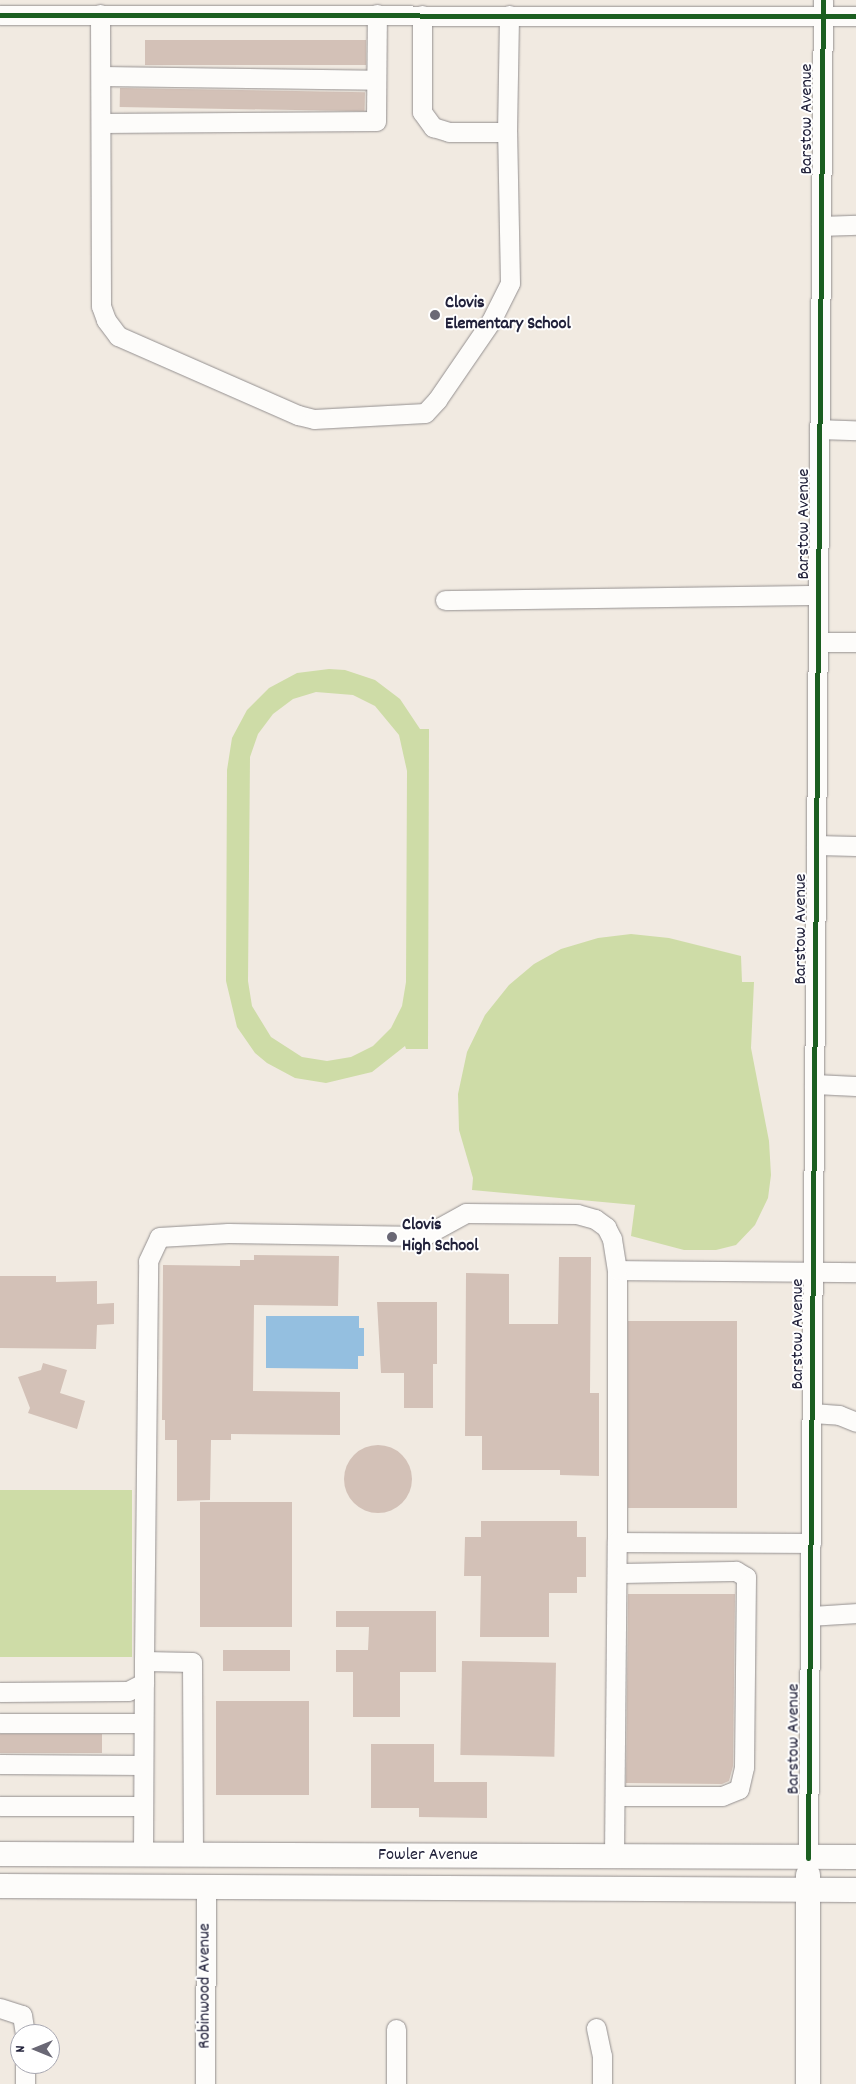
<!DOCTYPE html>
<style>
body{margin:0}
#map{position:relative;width:856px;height:2084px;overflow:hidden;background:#f1eae1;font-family:Dekko,sans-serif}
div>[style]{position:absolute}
.green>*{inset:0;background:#cedca7;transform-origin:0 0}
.water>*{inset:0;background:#94bfe0}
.building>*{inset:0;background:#d3c1b7;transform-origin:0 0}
.round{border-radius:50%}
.roads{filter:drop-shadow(0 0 1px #949090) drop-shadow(0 0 1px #949090)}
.minor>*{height:19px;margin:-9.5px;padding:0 9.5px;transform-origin:9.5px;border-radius:9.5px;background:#fdfcfa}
.major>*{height:24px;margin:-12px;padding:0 12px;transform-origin:12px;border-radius:12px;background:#fdfcfa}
.cycleway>*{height:5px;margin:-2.5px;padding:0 2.5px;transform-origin:2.5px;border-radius:2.5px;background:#1b5e20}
.dots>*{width:14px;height:14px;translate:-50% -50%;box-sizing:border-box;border:2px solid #fff;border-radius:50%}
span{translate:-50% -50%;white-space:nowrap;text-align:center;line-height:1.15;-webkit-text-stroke:4px #fff;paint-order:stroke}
.street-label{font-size:18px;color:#22223b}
.poi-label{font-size:18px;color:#22223b;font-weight:700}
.left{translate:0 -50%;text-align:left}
.north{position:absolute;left:10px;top:2024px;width:50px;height:50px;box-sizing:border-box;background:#fff;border:1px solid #a7a7b1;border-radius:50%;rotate:270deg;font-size:14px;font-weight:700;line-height:20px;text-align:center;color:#22223b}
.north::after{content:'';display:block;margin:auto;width:18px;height:22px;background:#6a6875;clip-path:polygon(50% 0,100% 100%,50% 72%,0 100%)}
</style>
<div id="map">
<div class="green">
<i style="clip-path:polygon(evenodd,329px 669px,345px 670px,375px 680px,400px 699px,420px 729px,429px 729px,428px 1049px,406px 1049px,405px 1046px,372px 1072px,326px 1083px,295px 1078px,267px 1063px,255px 1053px,237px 1027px,226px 981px,227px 770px,232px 738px,247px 710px,269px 688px,297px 673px,329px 669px,316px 692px,353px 695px,375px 706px,399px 735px,407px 771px,406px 982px,402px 1006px,391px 1028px,373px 1046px,351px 1057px,327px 1061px,302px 1057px,271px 1037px,252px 1006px,248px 981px,250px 757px,258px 734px,273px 714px,293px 699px,316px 692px)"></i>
<i style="clip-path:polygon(631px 934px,669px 938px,741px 956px,742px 982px,754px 982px,751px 1048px,769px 1141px,771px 1175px,768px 1198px,755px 1225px,736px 1245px,716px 1250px,684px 1250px,631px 1236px,635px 1205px,472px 1190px,473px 1178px,459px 1130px,458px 1094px,467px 1052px,485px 1015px,509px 985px,534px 964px,561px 949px,598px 938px)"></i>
<i style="left:0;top:1490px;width:132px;height:167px"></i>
</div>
<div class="water">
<i style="clip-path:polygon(266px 1316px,359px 1316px,359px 1328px,364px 1328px,364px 1356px,358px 1356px,358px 1369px,266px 1368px)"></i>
</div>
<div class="building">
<i style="left:145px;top:40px;width:221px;height:25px"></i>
<i style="left:120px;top:88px;width:245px;height:19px;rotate:1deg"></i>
<i style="clip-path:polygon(254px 1255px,339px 1256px,338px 1306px,254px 1305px,253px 1391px,340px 1392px,340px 1435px,231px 1434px,231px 1440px,211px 1440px,210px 1500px,177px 1501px,177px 1440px,165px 1440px,165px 1420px,162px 1420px,163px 1265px,240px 1266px,240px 1260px,254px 1260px)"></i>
<i style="clip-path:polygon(559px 1257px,591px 1257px,590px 1393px,599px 1393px,599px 1476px,560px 1475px,560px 1470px,482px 1470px,482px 1436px,465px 1436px,466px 1273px,509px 1274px,509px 1324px,558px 1324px)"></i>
<i style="clip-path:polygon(0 1276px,56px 1276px,56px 1282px,97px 1281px,97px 1304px,114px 1303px,114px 1324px,97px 1325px,96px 1349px,0 1348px)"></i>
<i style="clip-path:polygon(377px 1302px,437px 1302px,437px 1364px,433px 1364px,433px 1408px,404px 1408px,404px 1373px,381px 1373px)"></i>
<i style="left:628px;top:1321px;width:109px;height:187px"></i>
<i style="clip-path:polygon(43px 1363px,67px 1370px,60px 1393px,85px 1401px,77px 1429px,28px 1413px,30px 1408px,18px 1377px,41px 1370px)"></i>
<i class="round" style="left:344px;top:1445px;width:68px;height:68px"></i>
<i style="left:200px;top:1502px;width:92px;height:125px"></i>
<i style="clip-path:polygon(481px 1521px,577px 1521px,577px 1537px,586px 1537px,586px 1577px,577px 1577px,577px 1593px,549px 1593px,549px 1637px,480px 1637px,481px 1576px,464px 1576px,465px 1537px,481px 1537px)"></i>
<i style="clip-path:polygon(628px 1594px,735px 1594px,733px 1766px,729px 1781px,722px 1784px,626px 1783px)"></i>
<i style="clip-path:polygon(336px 1611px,436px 1611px,436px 1672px,400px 1672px,400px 1717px,353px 1717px,353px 1672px,336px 1672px,336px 1650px,368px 1650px,369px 1627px,336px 1627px)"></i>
<i style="left:223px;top:1650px;width:67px;height:21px"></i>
<i style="left:462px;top:1661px;width:94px;height:94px;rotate:1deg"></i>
<i style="left:216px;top:1701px;width:93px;height:94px"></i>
<i style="left:0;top:1734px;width:102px;height:19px"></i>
<i style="clip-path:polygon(371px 1744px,434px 1744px,434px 1782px,487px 1782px,487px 1818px,419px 1817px,419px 1808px,371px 1808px)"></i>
</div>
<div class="roads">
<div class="minor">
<i style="left:100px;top:14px;width:292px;rotate:89.8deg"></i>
<i style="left:101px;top:306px;width:15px;rotate:70deg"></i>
<i style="left:106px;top:320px;width:20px;rotate:53deg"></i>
<i style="left:118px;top:336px;width:197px;rotate:23.7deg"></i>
<i style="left:298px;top:415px;width:16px;rotate:14deg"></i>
<i style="left:314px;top:419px;width:111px;rotate:-3.1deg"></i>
<i style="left:425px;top:413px;width:18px;rotate:-47deg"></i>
<i style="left:437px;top:400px;width:96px;rotate:-55.6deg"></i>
<i style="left:491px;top:321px;width:42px;rotate:-63.4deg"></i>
<i style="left:510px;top:283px;width:151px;rotate:-91.1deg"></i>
<i style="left:0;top:15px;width:856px;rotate:0.07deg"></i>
<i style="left:422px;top:15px;width:97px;rotate:90deg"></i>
<i style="left:422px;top:112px;width:19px;rotate:54deg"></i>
<i style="left:433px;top:127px;width:17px;rotate:17deg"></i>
<i style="left:449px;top:132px;width:58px"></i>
<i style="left:507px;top:132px;width:117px;rotate:-89deg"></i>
<i style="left:101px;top:76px;width:275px;rotate:0.8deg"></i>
<i style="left:101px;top:123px;width:275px;rotate:-0.4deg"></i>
<i style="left:376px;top:121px;width:107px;rotate:-89.5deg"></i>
<i style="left:821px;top:226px;width:35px;rotate:-2deg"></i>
<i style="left:819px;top:429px;width:37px;rotate:2deg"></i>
<i style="left:445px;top:600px;width:373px;rotate:-0.8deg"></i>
<i style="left:818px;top:642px;width:38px"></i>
<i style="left:816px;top:845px;width:40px;rotate:1.4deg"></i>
<i style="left:814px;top:1084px;width:42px;rotate:2.7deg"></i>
<i style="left:812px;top:1413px;width:27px;rotate:4deg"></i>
<i style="left:839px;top:1415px;width:18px;rotate:22deg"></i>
<i style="left:617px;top:1542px;width:272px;rotate:-90deg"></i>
<i style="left:617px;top:1270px;width:239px;rotate:0.5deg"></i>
<i style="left:810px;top:1616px;width:46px;rotate:-3.7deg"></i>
<i style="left:144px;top:1661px;width:400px;rotate:-89.4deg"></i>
<i style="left:148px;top:1261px;width:26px;rotate:-65deg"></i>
<i style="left:159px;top:1237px;width:69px;rotate:-3.3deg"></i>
<i style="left:228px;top:1233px;width:196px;rotate:0.9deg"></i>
<i style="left:424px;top:1236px;width:48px;rotate:-28.7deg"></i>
<i style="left:466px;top:1213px;width:111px;rotate:0.5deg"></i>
<i style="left:577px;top:1214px;width:19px;rotate:16deg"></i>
<i style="left:595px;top:1219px;width:14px;rotate:36deg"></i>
<i style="left:606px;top:1227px;width:13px;rotate:63deg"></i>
<i style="left:612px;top:1239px;width:31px;rotate:81deg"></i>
<i style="left:0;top:1692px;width:128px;rotate:-0.4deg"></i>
<i style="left:128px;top:1691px;width:18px;rotate:-27deg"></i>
<i style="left:144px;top:1683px;width:22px;rotate:-90deg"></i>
<i style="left:144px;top:1661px;width:48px;rotate:1.2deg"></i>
<i style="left:192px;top:1662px;width:193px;rotate:89.7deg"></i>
<i style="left:0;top:1723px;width:143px"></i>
<i style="left:0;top:1764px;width:143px;rotate:0.4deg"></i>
<i style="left:615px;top:1796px;width:107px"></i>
<i style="left:722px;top:1796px;width:18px;rotate:-22deg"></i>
<i style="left:739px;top:1789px;width:23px;rotate:-77deg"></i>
<i style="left:744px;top:1767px;width:190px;rotate:-89.4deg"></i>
<i style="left:746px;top:1577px;width:12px;rotate:-149deg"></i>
<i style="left:736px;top:1571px;width:119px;rotate:179deg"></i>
<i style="left:0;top:1806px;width:143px"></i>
<i style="left:143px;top:1854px;width:171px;rotate:-89.7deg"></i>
<i style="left:614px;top:1857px;width:315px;rotate:-89.5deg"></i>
<i style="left:617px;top:1542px;width:194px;rotate:0.3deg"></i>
<i style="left:808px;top:1858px;width:1858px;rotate:-89.54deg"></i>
<i style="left:0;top:2008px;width:23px;rotate:18deg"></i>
<i style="left:22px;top:2015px;width:19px;rotate:81deg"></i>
<i style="left:596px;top:2028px;width:29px;rotate:78deg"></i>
<i style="left:602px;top:2056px;width:28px;rotate:90deg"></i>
<i style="left:25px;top:2084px;width:20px;rotate:-90deg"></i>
<i style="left:205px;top:2084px;width:197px;rotate:-89.7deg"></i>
<i style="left:396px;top:2084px;width:55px;rotate:-90deg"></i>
</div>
<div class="major">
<i style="left:0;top:1854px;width:856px;rotate:0.2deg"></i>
<i style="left:0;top:1886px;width:856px;rotate:0.27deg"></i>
<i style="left:808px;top:2084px;width:209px;rotate:-90deg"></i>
</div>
</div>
<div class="cycleway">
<i style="left:0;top:15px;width:856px;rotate:0.07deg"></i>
<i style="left:808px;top:1858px;width:1858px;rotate:-89.54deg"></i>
</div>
<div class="dots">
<i style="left:435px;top:315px;background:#6a6875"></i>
<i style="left:392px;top:1237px;background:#6a6875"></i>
</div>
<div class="street-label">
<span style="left:808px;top:119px;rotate:-90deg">Barstow Avenue</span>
<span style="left:805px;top:524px;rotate:-90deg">Barstow Avenue</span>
<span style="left:802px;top:929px;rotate:-90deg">Barstow Avenue</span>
<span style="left:799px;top:1334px;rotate:-90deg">Barstow Avenue</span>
<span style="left:795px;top:1739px;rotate:-90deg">Barstow Avenue</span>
<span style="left:428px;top:1856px">Fowler Avenue</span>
<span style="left:206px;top:1986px;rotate:-90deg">Robinwood Avenue</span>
</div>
<div class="poi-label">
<span class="left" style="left:445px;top:315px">Clovis<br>Elementary School</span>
<span class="left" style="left:402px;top:1237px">Clovis<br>High School</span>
</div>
<div class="north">N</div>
</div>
